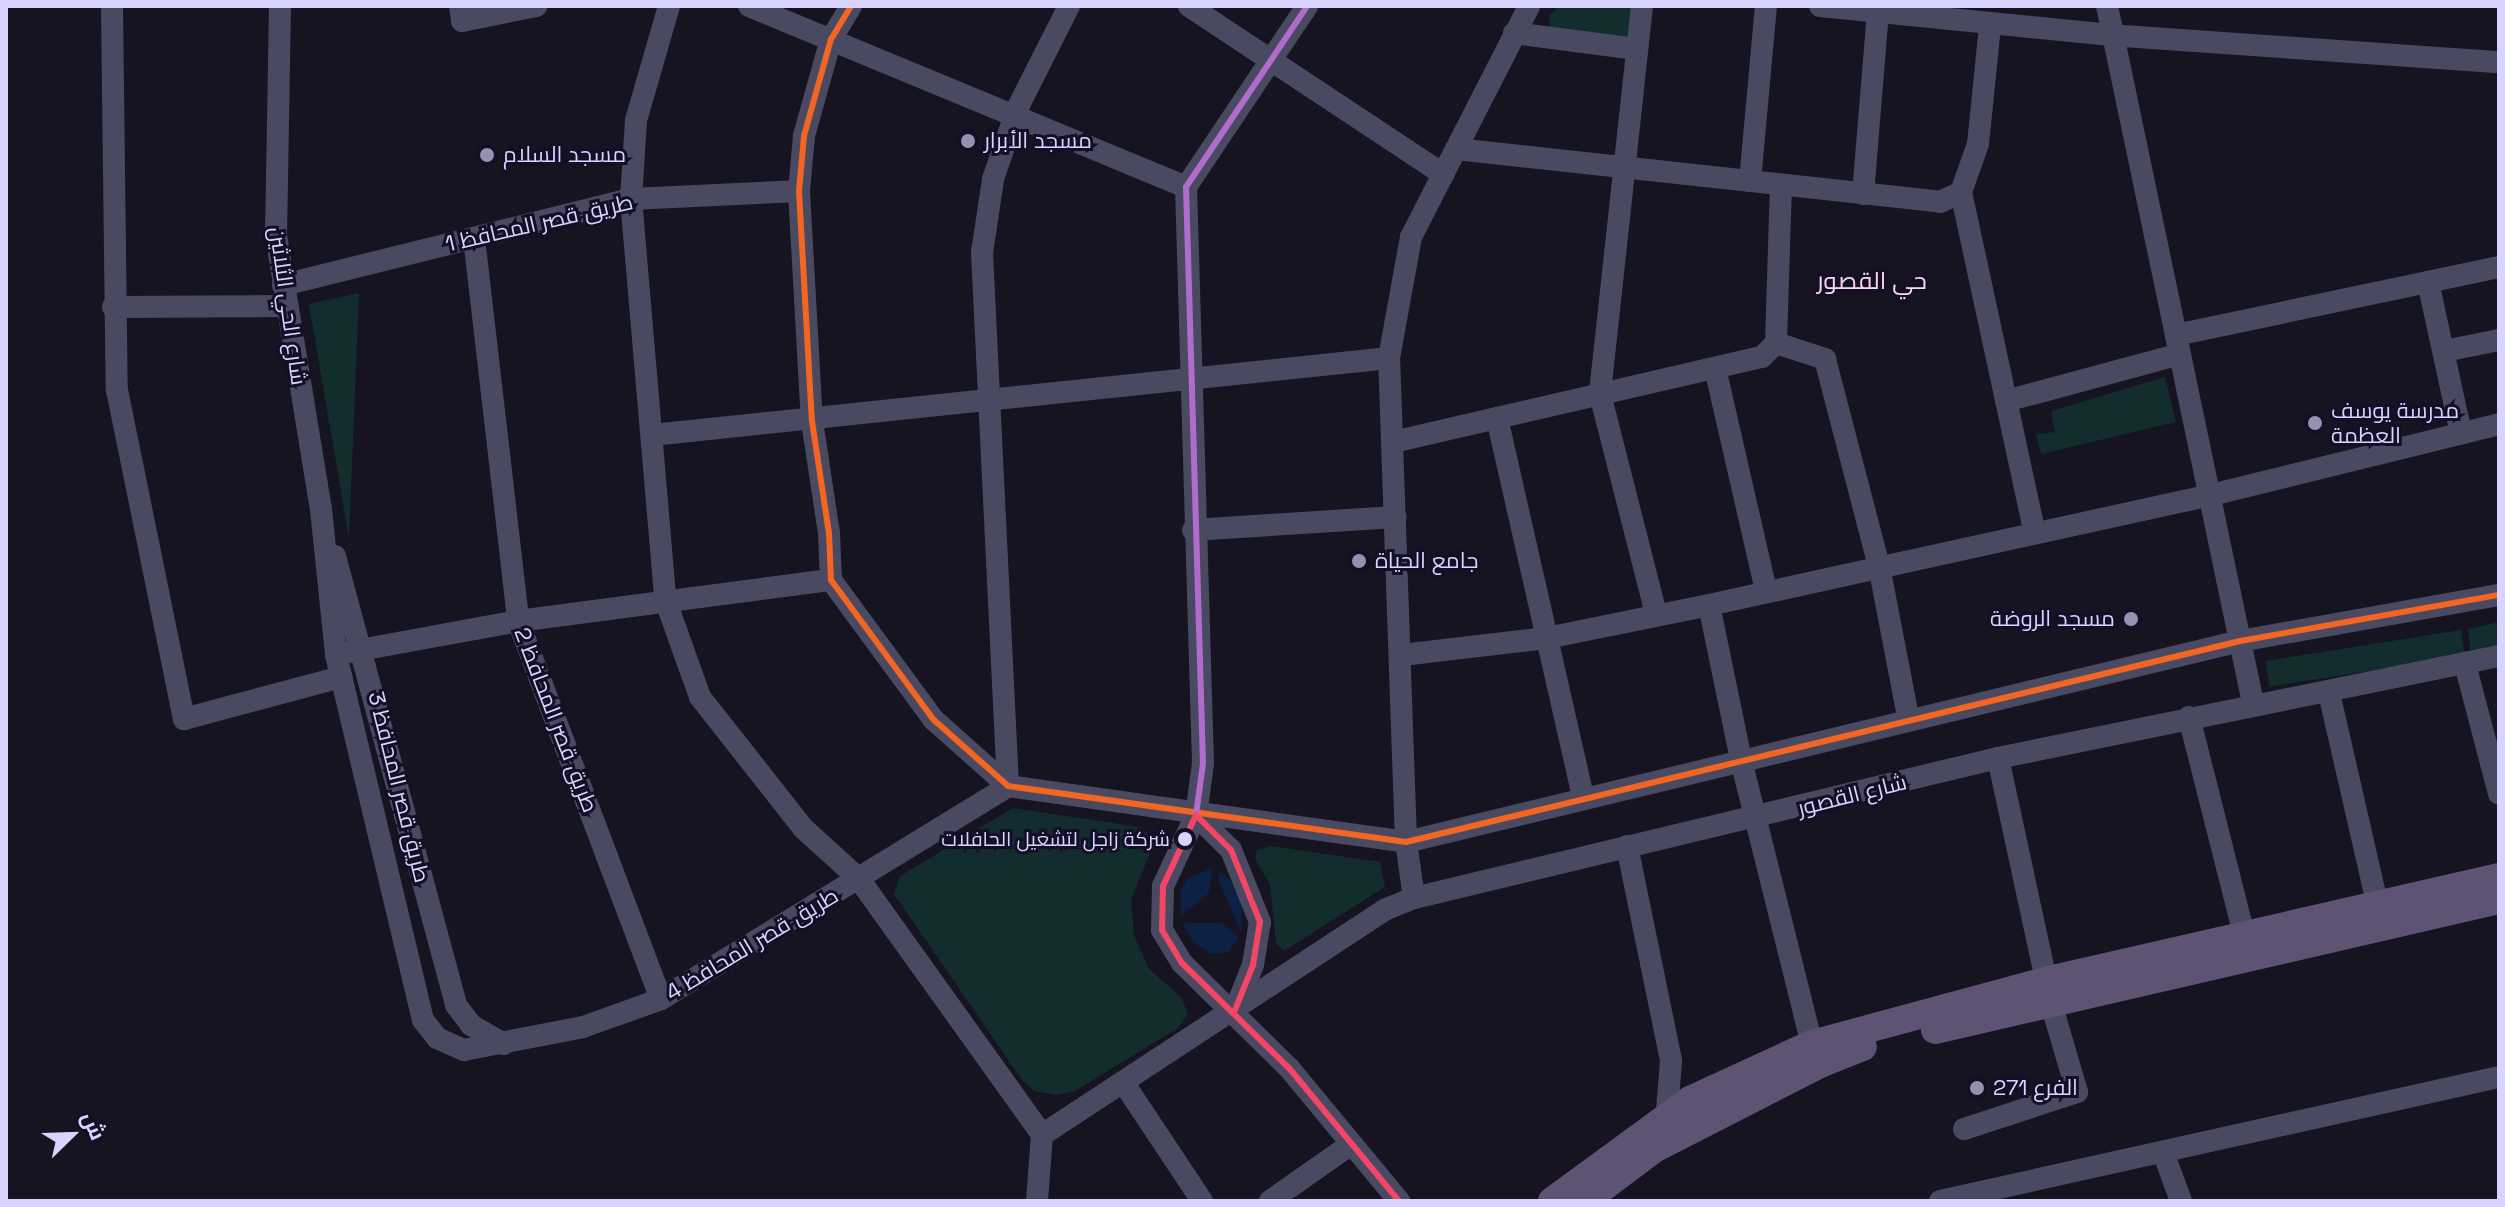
<!DOCTYPE html>
<meta charset="utf-8">
<style>
body{margin:0}
#map{position:relative;width:2505px;height:1207px;overflow:hidden;background:#161421;font-family:"Space Grotesk",Cairo,sans-serif}
div>[style]{position:absolute}
.green>*{inset:0;background:#132c2d;transform-origin:0 0}
.water>*{inset:0;background:#0d2144}
.minor>*{height:22px;margin:-11px;padding:0 11px;transform-origin:11px;border-radius:11px;background:#4a4962}
.major>*{height:28px;margin:-14px;padding:0 14px;transform-origin:14px;border-radius:14px;background:#5e5373}
.bus-1>*{height:6px;margin:-3px;padding:0 3px;transform-origin:3px;border-radius:3px;background:#f26522}
.bus-2>*{height:6px;margin:-3px;padding:0 3px;transform-origin:3px;border-radius:3px;background:#b06ccc}
.bus-3>*{height:6px;margin:-3px;padding:0 3px;transform-origin:3px;border-radius:3px;background:#f34667}
.dots>*{width:22px;height:22px;translate:-50% -50%;box-sizing:border-box;border:4px solid #130f26;border-radius:50%}
span{translate:-50% -50%;white-space:nowrap;text-align:center;line-height:1.15;-webkit-text-stroke:6px #130f26;paint-order:stroke}
.bus-label{font-size:20px;color:#d9d4ff}
.right{translate:-100% -50%;text-align:right}
.poi-label{font-size:22px;color:#d9d4ff}
.left{translate:0 -50%;text-align:left}
.street-label{font-size:22px;color:#d9d4ff}
.neighbourhood-label{font-size:24px;color:#ffd6f0}
.frame{position:absolute;inset:0;border:8px solid #d9d4ff;pointer-events:none}
.north{position:absolute;left:32px;top:1095px;width:80px;height:80px;-webkit-text-stroke:6px #130f26;paint-order:stroke;rotate:67deg;font-size:22px;font-weight:700;line-height:32px;text-align:center;color:#d9d4ff}
.north::after{content:'';display:block;margin:auto;width:28px;height:36px;background:#d9d4ff;clip-path:polygon(50% 0,100% 100%,50% 72%,0 100%)}
</style>
<div id="map">
<div class="green">
<i style="clip-path:polygon(1558px 6px,1634px 8px,1631px 45px,1551px 33px,1549px 16px)"></i>
<i style="clip-path:polygon(359px 293px,349px 539px,309px 304px)"></i>
<i style="clip-path:polygon(2165px 377px,2176px 422px,2041px 454px,2036px 434px,2055px 432px,2051px 411px)"></i>
<i style="clip-path:polygon(2499px 622px,2499px 649px,2471px 655px,2468px 629px)"></i>
<i style="left:2461px;top:630px;width:26px;height:198px;rotate:81deg"></i>
<i style="clip-path:polygon(1013px 808px,1140px 827px,1150px 834px,1152px 848px,1131px 900px,1134px 935px,1149px 969px,1181px 997px,1188px 1014px,1178px 1028px,1075px 1091px,1056px 1095px,1034px 1091px,1022px 1080px,894px 894px,900px 876px)"></i>
<i style="clip-path:polygon(1271px 846px,1380px 862px,1385px 887px,1284px 951px,1276px 943px,1270px 885px,1255px 859px,1257px 850px)"></i>
</div>
<div class="water">
<i style="clip-path:polygon(1212px 868px,1209px 893px,1181px 916px,1181px 890px,1188px 878px)"></i>
<i style="clip-path:polygon(1220px 872px,1231px 880px,1242px 904px,1241px 932px,1218px 879px)"></i>
<i style="clip-path:polygon(1182px 923px,1222px 923px,1239px 938px,1227px 953px,1211px 954px,1193px 942px)"></i>
</div>
<div class="minor">
<i style="left:112px;top:6px;width:384px;rotate:89.3deg"></i>
<i style="left:117px;top:390px;width:336px;rotate:78.5deg"></i>
<i style="left:184px;top:719px;width:163px;rotate:-15deg"></i>
<i style="left:280px;top:6px;width:229px;rotate:91deg"></i>
<i style="left:276px;top:235px;width:278px;rotate:80.7deg"></i>
<i style="left:321px;top:509px;width:147px;rotate:84.1deg"></i>
<i style="left:336px;top:655px;width:375px;rotate:76.6deg"></i>
<i style="left:423px;top:1020px;width:23px;rotate:52deg"></i>
<i style="left:437px;top:1038px;width:30px;rotate:24deg"></i>
<i style="left:464px;top:1050px;width:121px;rotate:-10.9deg"></i>
<i style="left:583px;top:1027px;width:83px;rotate:-19.7deg"></i>
<i style="left:661px;top:999px;width:407px;rotate:-31.5deg"></i>
<i style="left:1008px;top:786px;width:534px;rotate:-92.79deg"></i>
<i style="left:982px;top:253px;width:75px;rotate:-81.5deg"></i>
<i style="left:993px;top:179px;width:74px;rotate:-71.1deg"></i>
<i style="left:1017px;top:109px;width:115px;rotate:-63.2deg"></i>
<i style="left:460px;top:6px;width:15px;rotate:82deg"></i>
<i style="left:462px;top:21px;width:76px;rotate:-11.5deg"></i>
<i style="left:669px;top:6px;width:119px;rotate:106.1deg"></i>
<i style="left:636px;top:120px;width:79px;rotate:93.6deg"></i>
<i style="left:631px;top:199px;width:401px;rotate:85.1deg"></i>
<i style="left:665px;top:599px;width:104px;rotate:70.3deg"></i>
<i style="left:700px;top:697px;width:167px;rotate:51.8deg"></i>
<i style="left:803px;top:828px;width:76px;rotate:42.3deg"></i>
<i style="left:859px;top:879px;width:315px;rotate:54.4deg"></i>
<i style="left:749px;top:6px;width:473px;rotate:22.5deg"></i>
<i style="left:851px;top:6px;width:39px;rotate:121deg"></i>
<i style="left:831px;top:39px;width:101px;rotate:105.6deg"></i>
<i style="left:804px;top:136px;width:55px;rotate:95.2deg"></i>
<i style="left:799px;top:191px;width:230px;rotate:86.8deg"></i>
<i style="left:812px;top:421px;width:114px;rotate:81.4deg"></i>
<i style="left:829px;top:534px;width:46px;rotate:87.5deg"></i>
<i style="left:831px;top:580px;width:174px;rotate:53.7deg"></i>
<i style="left:934px;top:720px;width:99px;rotate:41.7deg"></i>
<i style="left:1008px;top:786px;width:402px;rotate:8deg"></i>
<i style="left:1406px;top:842px;width:858px;rotate:-13.55deg"></i>
<i style="left:2240px;top:641px;width:263px;rotate:-10.1deg"></i>
<i style="left:1189px;top:6px;width:305px;rotate:33.5deg"></i>
<i style="left:1642px;top:6px;width:390px;rotate:96.2deg"></i>
<i style="left:1600px;top:394px;width:226px;rotate:75.7deg"></i>
<i style="left:1820px;top:6px;width:290px;rotate:5.7deg"></i>
<i style="left:2109px;top:35px;width:391px;rotate:4deg"></i>
<i style="left:2107px;top:6px;width:712px;rotate:78.17deg"></i>
<i style="left:1514px;top:33px;width:124px;rotate:7.4deg"></i>
<i style="left:1456px;top:149px;width:487px;rotate:6.2deg"></i>
<i style="left:1940px;top:202px;width:23px;rotate:-25deg"></i>
<i style="left:1961px;top:192px;width:51px;rotate:-70.5deg"></i>
<i style="left:1978px;top:144px;width:120px;rotate:-84.2deg"></i>
<i style="left:1750px;top:181px;width:176px;rotate:-84.8deg"></i>
<i style="left:1961px;top:192px;width:347px;rotate:77.8deg"></i>
<i style="left:1863px;top:194px;width:183px;rotate:-85.3deg"></i>
<i style="left:474px;top:238px;width:386px;rotate:83.4deg"></i>
<i style="left:518px;top:621px;width:404px;rotate:69.3deg"></i>
<i style="left:2428px;top:282px;width:155px;rotate:77.7deg"></i>
<i style="left:283px;top:285px;width:358px;rotate:-13.9deg"></i>
<i style="left:631px;top:199px;width:168px;rotate:-2.7deg"></i>
<i style="left:113px;top:307px;width:173px;rotate:-0.3deg"></i>
<i style="left:2176px;top:335px;width:330px;rotate:-11.9deg"></i>
<i style="left:1776px;top:343px;width:52px;rotate:18.1deg"></i>
<i style="left:1825px;top:359px;width:214px;rotate:75.4deg"></i>
<i style="left:1879px;top:566px;width:154px;rotate:79.1deg"></i>
<i style="left:2444px;top:351px;width:56px;rotate:-11.3deg"></i>
<i style="left:1715px;top:368px;width:229px;rotate:77.1deg"></i>
<i style="left:2006px;top:401px;width:180px;rotate:-15.1deg"></i>
<i style="left:1497px;top:418px;width:389px;rotate:77.2deg"></i>
<i style="left:652px;top:435px;width:741px;rotate:-5.96deg"></i>
<i style="left:1393px;top:442px;width:379px;rotate:-13deg"></i>
<i style="left:1762px;top:357px;width:20px;rotate:-45deg"></i>
<i style="left:1776px;top:343px;width:158px;rotate:-88.2deg"></i>
<i style="left:1193px;top:530px;width:203px;rotate:-3.7deg"></i>
<i style="left:335px;top:556px;width:465px;rotate:74.9deg"></i>
<i style="left:456px;top:1005px;width:25px;rotate:53deg"></i>
<i style="left:471px;top:1025px;width:38px;rotate:30deg"></i>
<i style="left:1709px;top:605px;width:158px;rotate:78.3deg"></i>
<i style="left:1741px;top:760px;width:293px;rotate:76deg"></i>
<i style="left:349px;top:652px;width:172px;rotate:-10.4deg"></i>
<i style="left:518px;top:621px;width:316px;rotate:-7.5deg"></i>
<i style="left:1402px;top:655px;width:146px;rotate:-6.7deg"></i>
<i style="left:1547px;top:638px;width:165px;rotate:-11.5deg"></i>
<i style="left:1709px;top:605px;width:514px;rotate:-12.36deg"></i>
<i style="left:2211px;top:495px;width:297px;rotate:-13.8deg"></i>
<i style="left:2465px;top:664px;width:134px;rotate:75.3deg"></i>
<i style="left:2329px;top:693px;width:214px;rotate:77.1deg"></i>
<i style="left:2189px;top:717px;width:224px;rotate:75.8deg"></i>
<i style="left:1196px;top:815px;width:52px;rotate:-82.3deg"></i>
<i style="left:1203px;top:763px;width:576px;rotate:-91.69deg"></i>
<i style="left:1186px;top:187px;width:218px;rotate:-56.2deg"></i>
<i style="left:1627px;top:846px;width:219px;rotate:78.4deg"></i>
<i style="left:1671px;top:1061px;width:62px;rotate:94.6deg"></i>
<i style="left:1414px;top:898px;width:57px;rotate:-98.1deg"></i>
<i style="left:1406px;top:842px;width:484px;rotate:-92deg"></i>
<i style="left:1389px;top:358px;width:123px;rotate:-79.7deg"></i>
<i style="left:1411px;top:237px;width:259px;rotate:-62.9deg"></i>
<i style="left:1235px;top:1010px;width:48px;rotate:-68.2deg"></i>
<i style="left:1253px;top:965px;width:44px;rotate:-80.8deg"></i>
<i style="left:1260px;top:922px;width:78px;rotate:-111.9deg"></i>
<i style="left:1231px;top:850px;width:49px;rotate:-135deg"></i>
<i style="left:1196px;top:815px;width:78px;rotate:114.9deg"></i>
<i style="left:1163px;top:886px;width:44px;rotate:91.3deg"></i>
<i style="left:1162px;top:930px;width:39px;rotate:59deg"></i>
<i style="left:1182px;top:963px;width:150px;rotate:44.5deg"></i>
<i style="left:1289px;top:1068px;width:173px;rotate:50.4deg"></i>
<i style="left:1125px;top:1085px;width:139px;rotate:56.4deg"></i>
<i style="left:1964px;top:1129px;width:119px;rotate:-18.1deg"></i>
<i style="left:2077px;top:1092px;width:93px;rotate:-106.3deg"></i>
<i style="left:2051px;top:1003px;width:251px;rotate:-102.2deg"></i>
<i style="left:2163px;top:1152px;width:52px;rotate:69.8deg"></i>
<i style="left:1037px;top:1201px;width:66px;rotate:-85.7deg"></i>
<i style="left:1042px;top:1135px;width:409px;rotate:-33.3deg"></i>
<i style="left:1384px;top:910px;width:32px;rotate:-22deg"></i>
<i style="left:1414px;top:898px;width:601px;rotate:-13.48deg"></i>
<i style="left:1998px;top:758px;width:511px;rotate:-11.51deg"></i>
<i style="left:1270px;top:1201px;width:98px;rotate:-35deg"></i>
<i style="left:1940px;top:1201px;width:573px;rotate:-12.51deg"></i>
</div>
<div class="major">
<i style="left:1935px;top:1030px;width:579px;rotate:-12.98deg"></i>
<i style="left:1552px;top:1201px;width:171px;rotate:-36.2deg"></i>
<i style="left:1690px;top:1100px;width:134px;rotate:-24.7deg"></i>
<i style="left:1812px;top:1044px;width:245px;rotate:-15.1deg"></i>
<i style="left:2049px;top:980px;width:462px;rotate:-12.9deg"></i>
<i style="left:1585px;top:1201px;width:86px;rotate:-37deg"></i>
<i style="left:1654px;top:1149px;width:186px;rotate:-27.1deg"></i>
<i style="left:1820px;top:1064px;width:46px;rotate:-21.6deg"></i>
</div>
<div class="bus-1">
<i style="left:851px;top:6px;width:39px;rotate:121deg"></i>
<i style="left:831px;top:39px;width:101px;rotate:105.6deg"></i>
<i style="left:804px;top:136px;width:55px;rotate:95.2deg"></i>
<i style="left:799px;top:191px;width:230px;rotate:86.8deg"></i>
<i style="left:812px;top:421px;width:114px;rotate:81.4deg"></i>
<i style="left:829px;top:534px;width:46px;rotate:87.5deg"></i>
<i style="left:831px;top:580px;width:174px;rotate:53.7deg"></i>
<i style="left:934px;top:720px;width:99px;rotate:41.7deg"></i>
<i style="left:1008px;top:786px;width:402px;rotate:8deg"></i>
<i style="left:1406px;top:842px;width:858px;rotate:-13.55deg"></i>
<i style="left:2240px;top:641px;width:263px;rotate:-10.1deg"></i>
</div>
<div class="bus-2">
<i style="left:1196px;top:815px;width:52px;rotate:-82.3deg"></i>
<i style="left:1203px;top:763px;width:576px;rotate:-91.69deg"></i>
<i style="left:1186px;top:187px;width:218px;rotate:-56.2deg"></i>
</div>
<div class="bus-3">
<i style="left:1235px;top:1010px;width:48px;rotate:-68.2deg"></i>
<i style="left:1253px;top:965px;width:44px;rotate:-80.8deg"></i>
<i style="left:1260px;top:922px;width:78px;rotate:-111.9deg"></i>
<i style="left:1231px;top:850px;width:49px;rotate:-135deg"></i>
<i style="left:1196px;top:815px;width:78px;rotate:114.9deg"></i>
<i style="left:1163px;top:886px;width:44px;rotate:91.3deg"></i>
<i style="left:1162px;top:930px;width:39px;rotate:59deg"></i>
<i style="left:1182px;top:963px;width:150px;rotate:44.5deg"></i>
<i style="left:1289px;top:1068px;width:173px;rotate:50.4deg"></i>
</div>
<div class="dots">
<i style="left:968px;top:141px;background:#9591b1"></i>
<i style="left:487px;top:155px;background:#9591b1"></i>
<i style="left:2315px;top:423px;background:#9591b1"></i>
<i style="left:1359px;top:561px;background:#9591b1"></i>
<i style="left:2131px;top:619px;background:#9591b1"></i>
<i style="left:1185px;top:839px;background:#d9d4ff"></i>
<i style="left:1977px;top:1088px;background:#9591b1"></i>
</div>
<div class="bus-label">
<span class="right" style="left:1170px;top:839px">شركة زاجل لتشغيل الحافلات</span>
</div>
<div class="poi-label">
<span class="left" style="left:984px;top:141px">مسجد الأبرار</span>
<span class="left" style="left:503px;top:155px">مسجد السلام</span>
<span class="left" style="left:2331px;top:423px">مدرسة يوسف<br>العظمة</span>
<span class="left" style="left:1375px;top:561px">جامع الحياة</span>
<span class="right" style="left:2115px;top:619px">مسجد الروضة</span>
<span class="left" style="left:1993px;top:1088px">الفرع 271</span>
</div>
<div class="street-label">
<span style="left:539px;top:223px;rotate:-13deg">طريق قصر المحافظ 1</span>
<span style="left:288px;top:306px;rotate:82deg">شارع الحي الثلاثين</span>
<span style="left:556px;top:720px;rotate:69deg">طريق قصر المحافظ 2</span>
<span style="left:399px;top:787px;rotate:76deg">طريق قصر المحافظ 3</span>
<span style="left:1852px;top:795px;rotate:-14deg">شارع القصور</span>
<span style="left:752px;top:944px;rotate:-31deg">طريق قصر المحافظ 4</span>
</div>
<div class="neighbourhood-label">
<span style="left:1872px;top:281px">حي القصور</span>
</div>
<div class="frame"></div>
<div class="north">ش</div>
</div>
